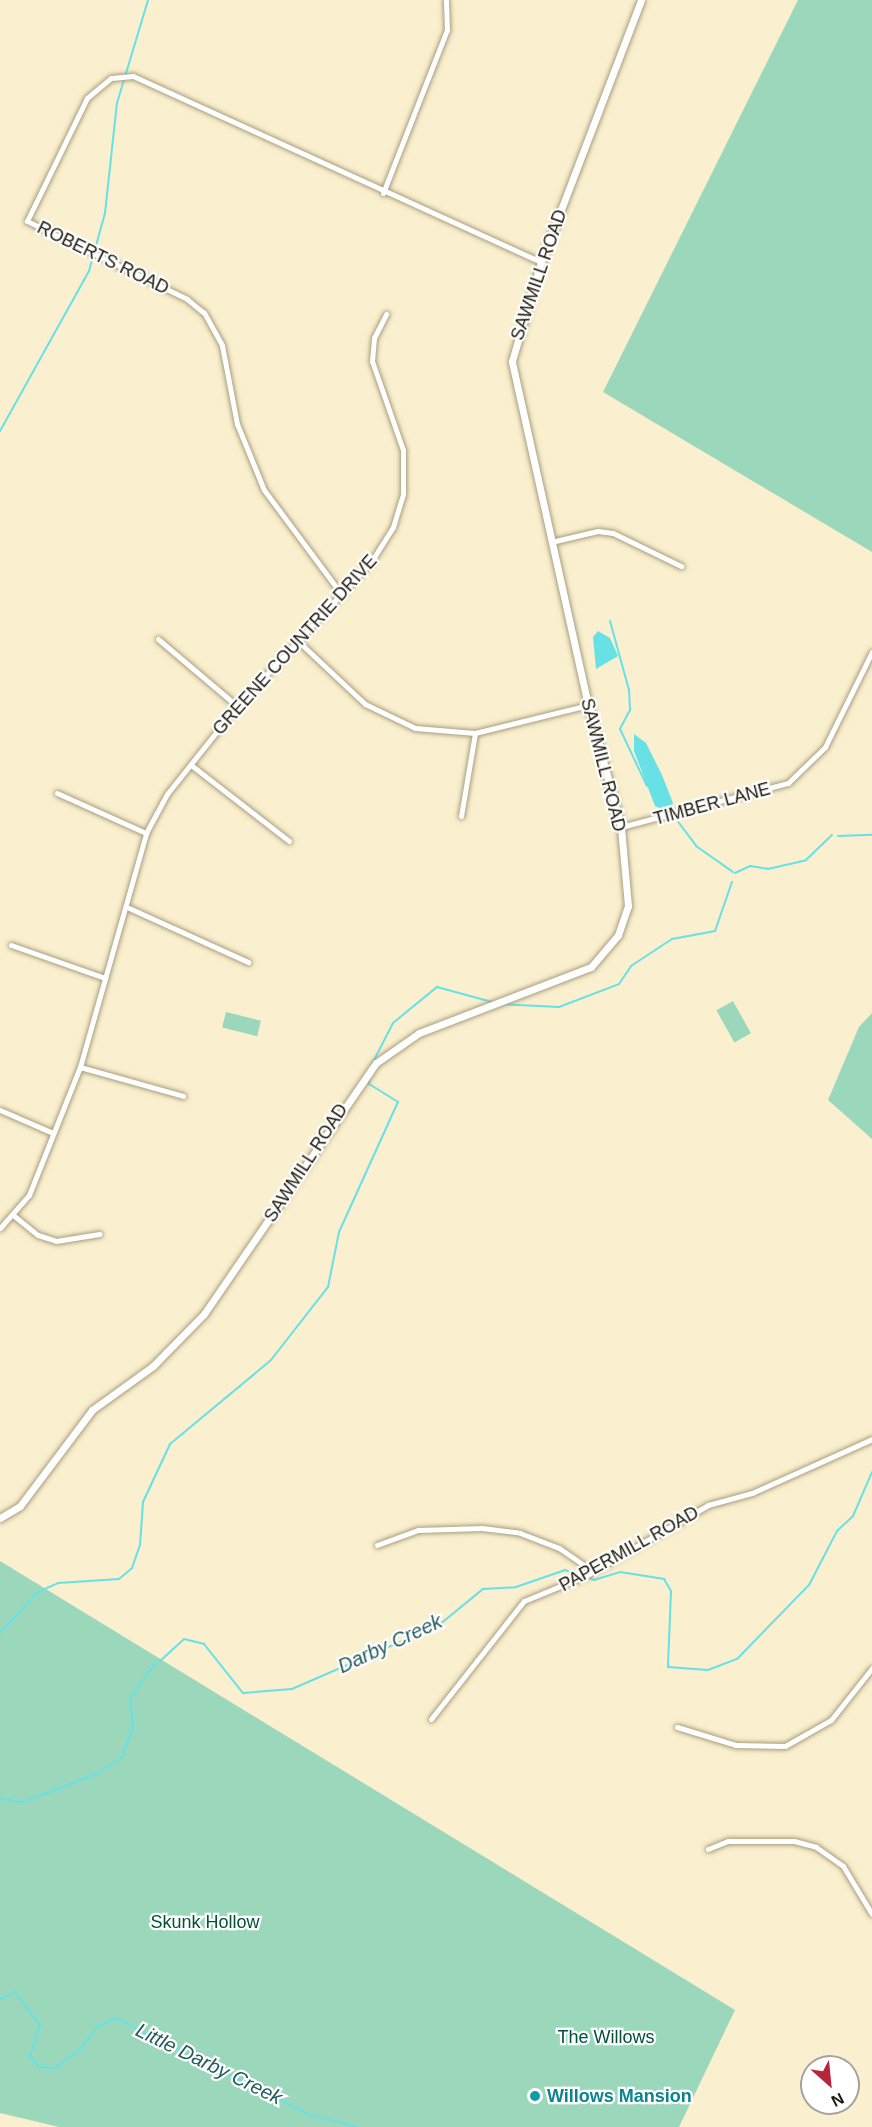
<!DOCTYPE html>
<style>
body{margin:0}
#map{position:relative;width:872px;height:2127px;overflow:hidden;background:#faefce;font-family:Helvetica,sans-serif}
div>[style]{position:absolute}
.green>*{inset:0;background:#9bd8bb;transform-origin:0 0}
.water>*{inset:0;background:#67e1e6}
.stream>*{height:2px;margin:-1px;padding:0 1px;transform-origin:1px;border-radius:1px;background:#67e1e6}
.roads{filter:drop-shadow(0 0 2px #a89f7f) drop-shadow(0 0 2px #a89f7f)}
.minor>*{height:5px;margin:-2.5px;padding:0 2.5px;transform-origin:2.5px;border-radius:2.5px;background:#fff}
.tertiary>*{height:7px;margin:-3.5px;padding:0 3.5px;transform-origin:3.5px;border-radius:3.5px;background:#fff}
.dots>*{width:16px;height:16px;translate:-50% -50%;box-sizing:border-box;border:3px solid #fff;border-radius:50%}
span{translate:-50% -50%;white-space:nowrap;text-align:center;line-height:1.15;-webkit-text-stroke:4.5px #fff;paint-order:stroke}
.street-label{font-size:18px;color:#1c180c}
.park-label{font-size:18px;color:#005137}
.culture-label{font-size:18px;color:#0d838f;font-weight:700}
.left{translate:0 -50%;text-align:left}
.water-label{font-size:20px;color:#265b5d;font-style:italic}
.north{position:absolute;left:800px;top:2055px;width:60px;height:60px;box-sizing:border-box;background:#fff;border:2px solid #a4a39e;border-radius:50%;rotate:153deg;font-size:16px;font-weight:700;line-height:24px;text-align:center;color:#1c180c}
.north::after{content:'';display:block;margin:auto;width:21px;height:27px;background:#b7253b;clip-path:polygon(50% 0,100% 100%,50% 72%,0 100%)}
</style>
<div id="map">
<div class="green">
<i style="clip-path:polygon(798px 0,872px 0,872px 552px,603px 392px)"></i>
<i style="left:733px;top:1001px;width:37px;height:19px;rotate:61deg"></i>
<i style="left:226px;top:1012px;width:36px;height:16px;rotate:14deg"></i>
<i style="clip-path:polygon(872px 1013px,872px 1139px,828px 1100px,859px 1027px)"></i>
<i style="clip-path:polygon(0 1561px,735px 2010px,679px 2127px,59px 2127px,0 2113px)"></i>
</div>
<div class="water">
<i style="clip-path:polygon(598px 631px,610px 638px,618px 656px,596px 669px,593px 637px)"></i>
<i style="clip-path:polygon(634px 734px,646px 743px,662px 775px,673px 803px,669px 812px,655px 806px,634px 751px)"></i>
</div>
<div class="stream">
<i style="left:0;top:431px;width:183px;rotate:-60.9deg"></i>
<i style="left:89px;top:271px;width:60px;rotate:-74.6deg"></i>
<i style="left:105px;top:213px;width:111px;rotate:-83.8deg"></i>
<i style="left:117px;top:103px;width:108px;rotate:-73.2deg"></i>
<i style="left:610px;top:621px;width:72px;rotate:74.6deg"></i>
<i style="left:629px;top:690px;width:20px;rotate:87deg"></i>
<i style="left:630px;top:710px;width:21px;rotate:118deg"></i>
<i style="left:620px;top:729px;width:63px;rotate:64.7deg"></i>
<i style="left:673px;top:815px;width:39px;rotate:53deg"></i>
<i style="left:696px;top:846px;width:45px;rotate:35.1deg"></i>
<i style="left:838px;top:836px;width:34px;rotate:-2deg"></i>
<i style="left:735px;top:873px;width:17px;rotate:-25deg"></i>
<i style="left:750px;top:866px;width:18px;rotate:9deg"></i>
<i style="left:768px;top:869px;width:39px;rotate:-13deg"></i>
<i style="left:806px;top:860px;width:36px;rotate:-44deg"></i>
<i style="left:500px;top:1004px;width:59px;rotate:2.9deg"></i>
<i style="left:559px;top:1007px;width:64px;rotate:-21deg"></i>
<i style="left:619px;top:984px;width:22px;rotate:-56deg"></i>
<i style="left:631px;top:966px;width:49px;rotate:-33.4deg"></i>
<i style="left:672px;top:939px;width:44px;rotate:-10.5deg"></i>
<i style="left:715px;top:931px;width:52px;rotate:-70.9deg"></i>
<i style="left:371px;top:1066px;width:48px;rotate:-62.9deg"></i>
<i style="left:393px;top:1023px;width:57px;rotate:-39.3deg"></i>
<i style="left:437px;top:987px;width:57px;rotate:15.3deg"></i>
<i style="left:0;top:1633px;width:56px;rotate:-47.2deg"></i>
<i style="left:38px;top:1592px;width:22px;rotate:-24deg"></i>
<i style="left:58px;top:1583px;width:61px;rotate:-3.8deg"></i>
<i style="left:119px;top:1579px;width:17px;rotate:-40deg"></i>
<i style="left:132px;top:1568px;width:24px;rotate:-71deg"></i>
<i style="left:140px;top:1545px;width:43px;rotate:-86deg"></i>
<i style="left:143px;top:1502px;width:64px;rotate:-65deg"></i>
<i style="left:170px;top:1444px;width:131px;rotate:-39.7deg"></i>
<i style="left:271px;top:1360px;width:93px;rotate:-52deg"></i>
<i style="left:328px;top:1287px;width:56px;rotate:-78.7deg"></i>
<i style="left:339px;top:1232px;width:143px;rotate:-65.6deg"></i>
<i style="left:398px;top:1102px;width:34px;rotate:-148deg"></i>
<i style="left:369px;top:1084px;width:6px;rotate:-81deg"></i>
<i style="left:0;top:1799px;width:22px;rotate:8deg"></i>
<i style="left:22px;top:1802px;width:80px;rotate:-20.5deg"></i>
<i style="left:97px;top:1774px;width:30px;rotate:-34deg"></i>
<i style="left:122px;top:1757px;width:33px;rotate:-70deg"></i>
<i style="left:133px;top:1726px;width:27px;rotate:-96deg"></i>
<i style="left:130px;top:1699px;width:32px;rotate:-56deg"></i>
<i style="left:148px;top:1672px;width:49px;rotate:-42.5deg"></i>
<i style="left:184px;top:1639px;width:21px;rotate:14deg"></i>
<i style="left:204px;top:1644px;width:63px;rotate:51.5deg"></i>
<i style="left:243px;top:1693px;width:49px;rotate:-4.7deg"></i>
<i style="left:292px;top:1689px;width:160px;rotate:-23.5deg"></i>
<i style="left:439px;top:1625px;width:57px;rotate:-39.3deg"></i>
<i style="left:483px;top:1589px;width:33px;rotate:-3deg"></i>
<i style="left:516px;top:1587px;width:52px;rotate:-19.1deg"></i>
<i style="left:565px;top:1570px;width:31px;rotate:19deg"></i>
<i style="left:594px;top:1580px;width:27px;rotate:-17deg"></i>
<i style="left:620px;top:1572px;width:45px;rotate:9deg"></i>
<i style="left:664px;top:1579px;width:14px;rotate:60deg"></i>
<i style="left:671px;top:1591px;width:76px;rotate:92.3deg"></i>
<i style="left:668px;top:1667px;width:40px;rotate:4.3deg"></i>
<i style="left:708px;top:1670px;width:31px;rotate:-21deg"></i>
<i style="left:737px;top:1659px;width:103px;rotate:-45.8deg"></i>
<i style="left:809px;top:1585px;width:61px;rotate:-62.6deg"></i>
<i style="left:837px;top:1531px;width:22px;rotate:-43deg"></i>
<i style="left:853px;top:1516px;width:48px;rotate:-66.6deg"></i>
<i style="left:0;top:1999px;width:17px;rotate:-25deg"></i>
<i style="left:15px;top:1992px;width:41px;rotate:52.9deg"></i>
<i style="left:40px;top:2025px;width:33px;rotate:108deg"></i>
<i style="left:30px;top:2056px;width:14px;rotate:51deg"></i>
<i style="left:39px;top:2067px;width:16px;rotate:4deg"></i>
<i style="left:55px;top:2068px;width:32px;rotate:-36deg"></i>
<i style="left:81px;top:2049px;width:26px;rotate:-54deg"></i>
<i style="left:96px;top:2028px;width:22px;rotate:-27deg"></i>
<i style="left:116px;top:2018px;width:217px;rotate:26.6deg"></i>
<i style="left:310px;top:2115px;width:49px;rotate:14.3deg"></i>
</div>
<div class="roads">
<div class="minor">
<i style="left:383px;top:193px;width:175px;rotate:-68.6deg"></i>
<i style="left:447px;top:30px;width:30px;rotate:-92deg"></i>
<i style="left:551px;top:542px;width:48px;rotate:-13.2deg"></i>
<i style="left:598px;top:531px;width:15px;rotate:8deg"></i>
<i style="left:613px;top:533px;width:76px;rotate:25.9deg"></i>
<i style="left:342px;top:595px;width:131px;rotate:-126.6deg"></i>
<i style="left:264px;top:490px;width:71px;rotate:-112.2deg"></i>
<i style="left:237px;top:424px;width:80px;rotate:-100.8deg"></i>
<i style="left:222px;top:345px;width:37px;rotate:-119deg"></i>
<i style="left:204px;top:313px;width:22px;rotate:-141deg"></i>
<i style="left:187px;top:299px;width:178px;rotate:-154deg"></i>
<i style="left:27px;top:221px;width:137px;rotate:-64deg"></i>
<i style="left:87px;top:98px;width:31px;rotate:-40deg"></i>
<i style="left:111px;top:78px;width:22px;rotate:-5deg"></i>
<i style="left:133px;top:76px;width:448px;rotate:24.5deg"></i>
<i style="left:158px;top:639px;width:104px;rotate:40.3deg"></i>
<i style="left:299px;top:642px;width:91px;rotate:43.2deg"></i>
<i style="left:365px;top:704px;width:55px;rotate:25.6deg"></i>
<i style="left:415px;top:728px;width:60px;rotate:4.8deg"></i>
<i style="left:475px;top:733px;width:116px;rotate:-13.9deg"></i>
<i style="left:191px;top:765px;width:124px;rotate:37.8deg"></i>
<i style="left:57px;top:793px;width:98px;rotate:24.2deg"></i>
<i style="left:461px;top:816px;width:84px;rotate:-80.4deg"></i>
<i style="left:621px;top:827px;width:173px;rotate:-14.8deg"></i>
<i style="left:788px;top:783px;width:52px;rotate:-44.2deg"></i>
<i style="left:825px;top:747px;width:106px;rotate:-63.7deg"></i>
<i style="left:129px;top:908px;width:131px;rotate:24.4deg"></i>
<i style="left:11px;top:945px;width:100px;rotate:19.3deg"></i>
<i style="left:80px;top:1067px;width:107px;rotate:15.7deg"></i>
<i style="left:0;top:1110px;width:58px;rotate:23.5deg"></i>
<i style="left:13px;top:1215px;width:32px;rotate:39deg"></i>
<i style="left:38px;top:1235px;width:19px;rotate:18deg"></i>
<i style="left:56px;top:1241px;width:44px;rotate:-9.2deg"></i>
<i style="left:0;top:1228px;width:44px;rotate:-48.7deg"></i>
<i style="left:29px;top:1195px;width:138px;rotate:-68.3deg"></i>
<i style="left:80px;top:1067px;width:243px;rotate:-74.2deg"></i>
<i style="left:146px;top:833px;width:44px;rotate:-61.7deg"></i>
<i style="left:167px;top:794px;width:112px;rotate:-51.5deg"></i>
<i style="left:237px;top:706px;width:197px;rotate:-47.1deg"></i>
<i style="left:371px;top:562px;width:41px;rotate:-57.8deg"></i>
<i style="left:393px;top:527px;width:34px;rotate:-73deg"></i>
<i style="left:403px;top:494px;width:44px;rotate:-90deg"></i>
<i style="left:403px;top:450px;width:94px;rotate:-109.2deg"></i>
<i style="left:372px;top:361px;width:23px;rotate:-85deg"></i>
<i style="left:374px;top:338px;width:27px;rotate:-63deg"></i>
<i style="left:377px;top:1545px;width:44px;rotate:-20.1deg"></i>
<i style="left:418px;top:1530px;width:64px;rotate:-1.8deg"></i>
<i style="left:482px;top:1528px;width:38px;rotate:7deg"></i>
<i style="left:520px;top:1533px;width:42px;rotate:21deg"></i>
<i style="left:559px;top:1548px;width:42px;rotate:34.4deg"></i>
<i style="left:431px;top:1719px;width:150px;rotate:-51.8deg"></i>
<i style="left:524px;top:1601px;width:68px;rotate:-22.4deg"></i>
<i style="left:587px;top:1575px;width:140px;rotate:-30deg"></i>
<i style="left:708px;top:1505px;width:46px;rotate:-15.3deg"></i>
<i style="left:752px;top:1493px;width:132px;rotate:-24.2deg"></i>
<i style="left:677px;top:1727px;width:62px;rotate:17deg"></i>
<i style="left:736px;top:1745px;width:49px;rotate:1.2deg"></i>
<i style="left:785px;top:1746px;width:53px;rotate:-29.5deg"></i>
<i style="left:831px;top:1720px;width:66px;rotate:-51.7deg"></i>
<i style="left:708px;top:1849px;width:22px;rotate:-22deg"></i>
<i style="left:728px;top:1841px;width:66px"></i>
<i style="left:794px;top:1841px;width:23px;rotate:15deg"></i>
<i style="left:816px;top:1847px;width:33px;rotate:35deg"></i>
<i style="left:843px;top:1866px;width:56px;rotate:58.9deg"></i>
</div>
<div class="tertiary">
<i style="left:0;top:1518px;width:23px;rotate:-31deg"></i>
<i style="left:20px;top:1506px;width:120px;rotate:-53.1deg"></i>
<i style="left:92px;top:1410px;width:75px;rotate:-35.8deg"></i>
<i style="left:153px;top:1366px;width:73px;rotate:-45.6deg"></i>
<i style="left:204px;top:1314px;width:304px;rotate:-55.6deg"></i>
<i style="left:376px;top:1063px;width:52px;rotate:-34.9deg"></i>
<i style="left:419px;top:1033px;width:184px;rotate:-21deg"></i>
<i style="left:591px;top:967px;width:42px;rotate:-49.8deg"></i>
<i style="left:618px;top:935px;width:31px;rotate:-71deg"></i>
<i style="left:628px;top:906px;width:79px;rotate:-95.1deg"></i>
<i style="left:621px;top:827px;width:126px;rotate:-105.1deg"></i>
<i style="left:588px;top:705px;width:352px;rotate:-102.5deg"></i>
<i style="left:512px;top:361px;width:103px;rotate:-73.7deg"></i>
<i style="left:541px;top:262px;width:280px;rotate:-69.1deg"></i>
</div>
</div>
<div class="dots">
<i style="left:535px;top:2096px;background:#0f9aa8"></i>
</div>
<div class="street-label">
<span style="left:103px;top:258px;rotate:26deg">ROBERTS ROAD</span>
<span style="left:539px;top:275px;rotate:-71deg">SAWMILL ROAD</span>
<span style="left:295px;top:645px;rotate:-48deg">GREENE COUNTRIE DRIVE</span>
<span style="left:603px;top:765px;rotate:76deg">SAWMILL ROAD</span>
<span style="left:712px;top:804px;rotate:-15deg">TIMBER LANE</span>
<span style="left:306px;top:1163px;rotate:-57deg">SAWMILL ROAD</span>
<span style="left:629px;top:1549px;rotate:-29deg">PAPERMILL ROAD</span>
</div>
<div class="park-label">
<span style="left:205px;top:1922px">Skunk Hollow</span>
<span style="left:606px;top:2037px">The Willows</span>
</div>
<div class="culture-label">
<span class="left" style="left:547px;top:2096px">Willows Mansion</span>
</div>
<div class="water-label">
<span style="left:390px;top:1644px;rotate:-25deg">Darby Creek</span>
<span style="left:209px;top:2064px;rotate:26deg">Little Darby Creek</span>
</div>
<div class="north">N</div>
</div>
